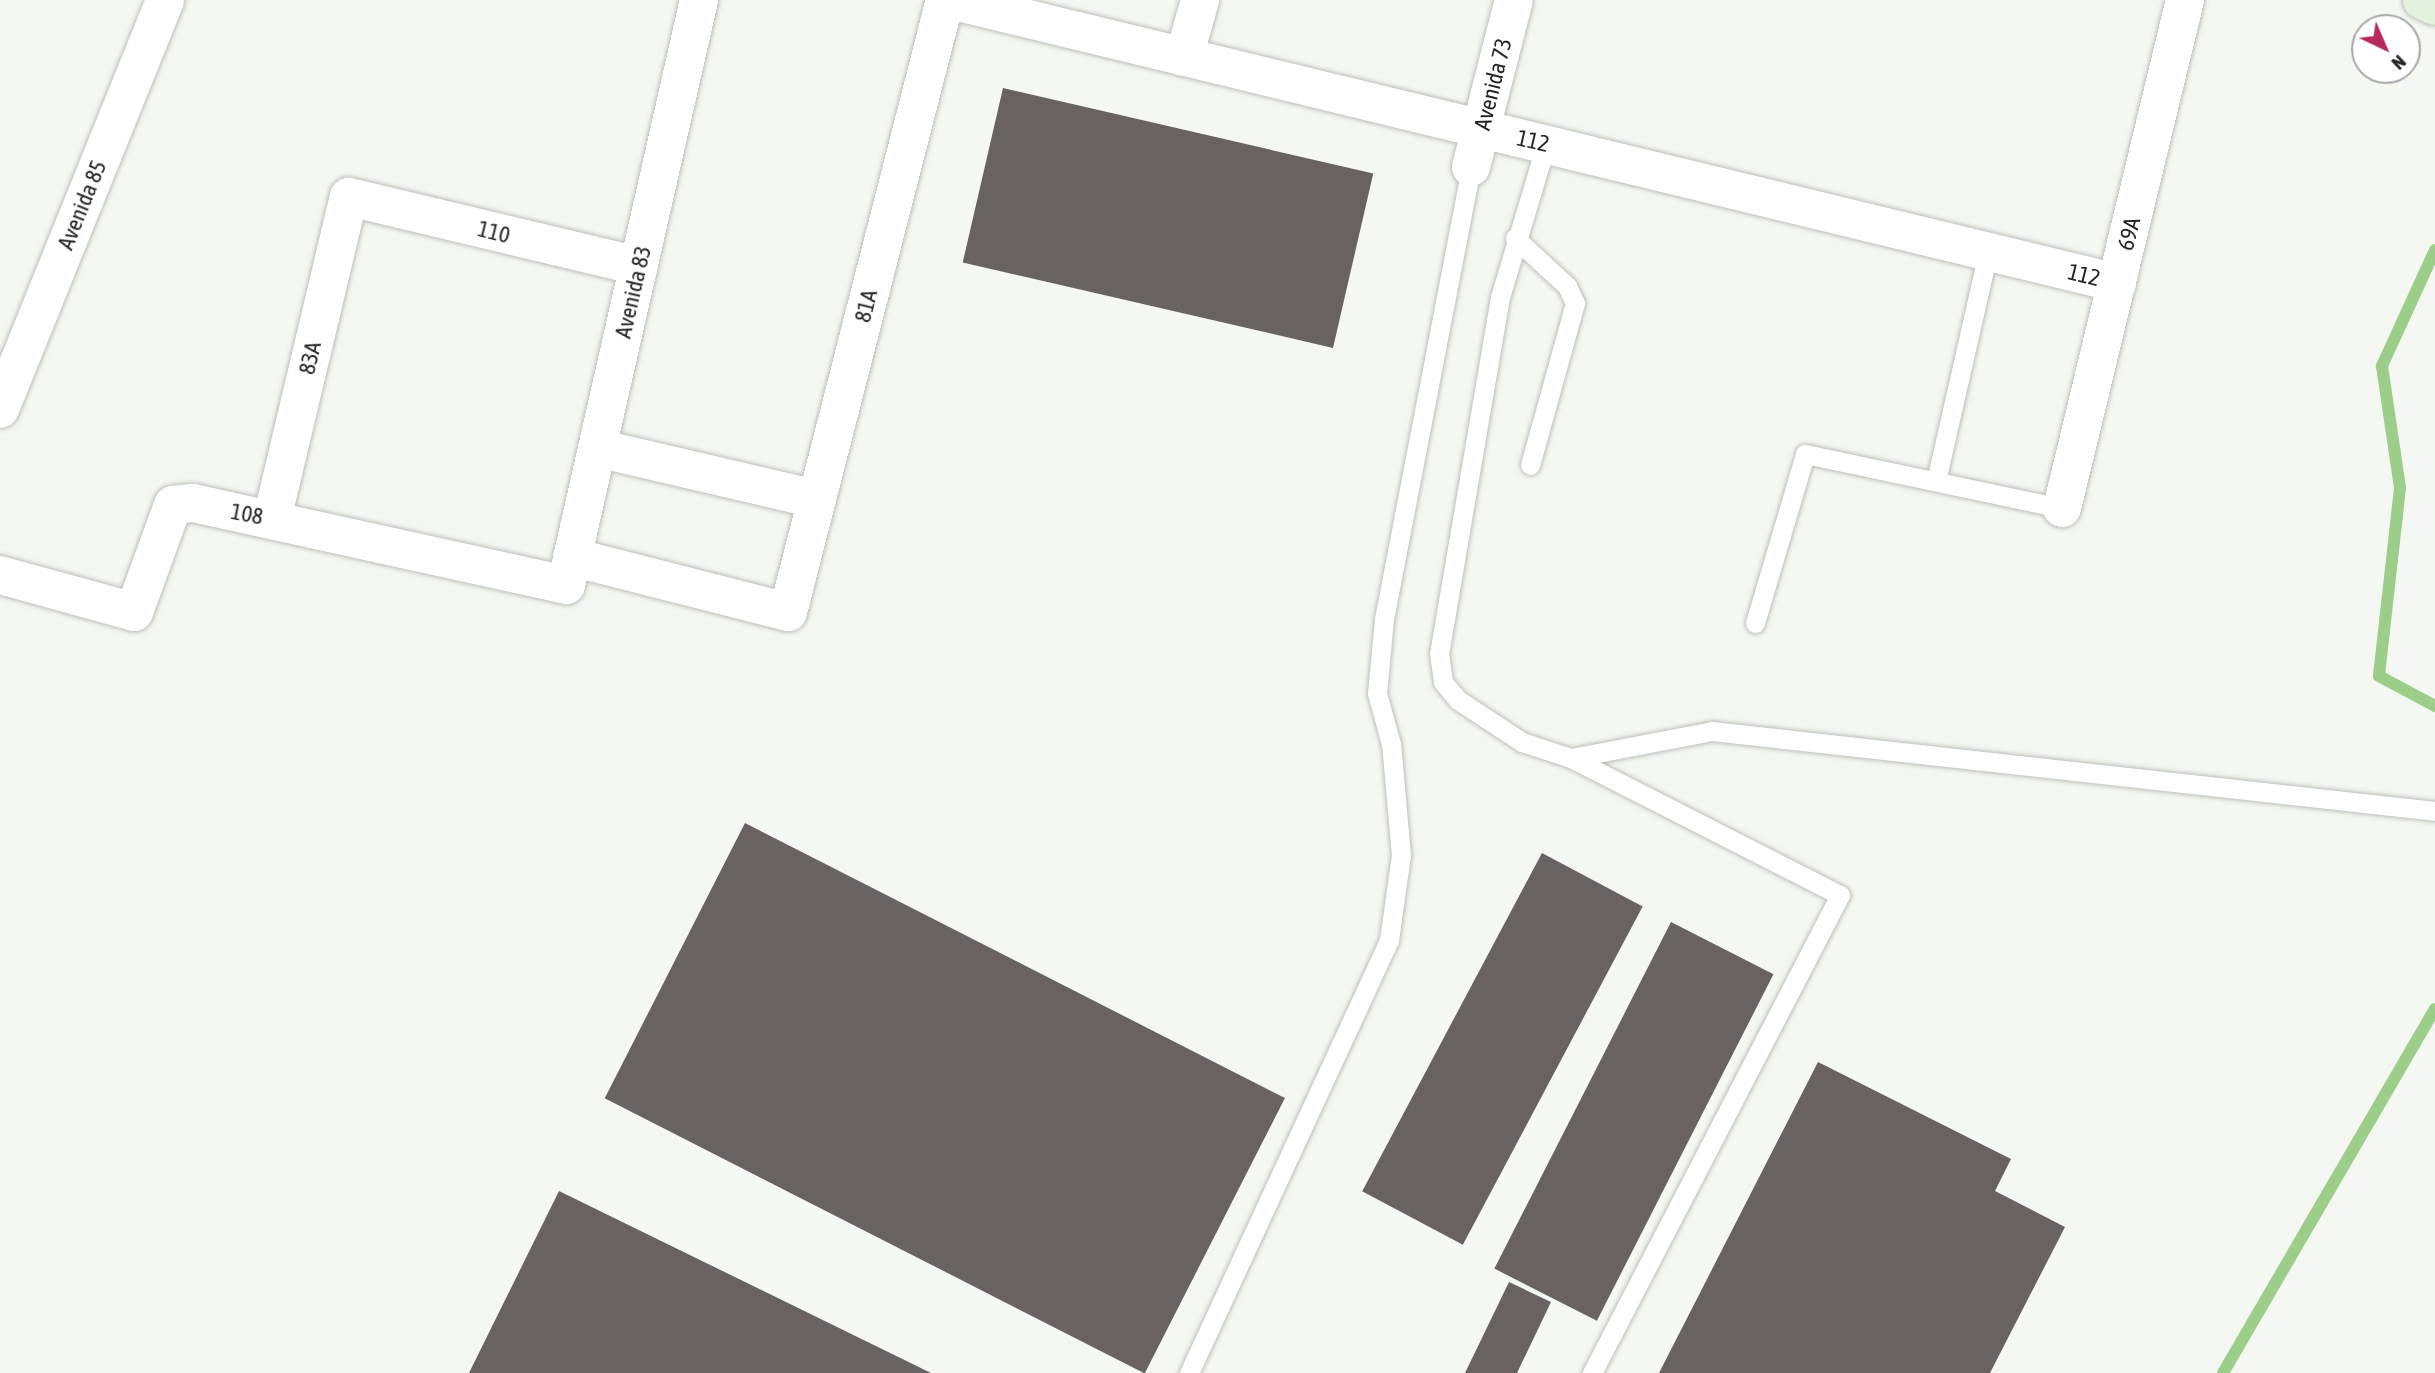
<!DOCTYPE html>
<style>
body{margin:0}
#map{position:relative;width:2435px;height:1373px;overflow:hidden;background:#f4f7f2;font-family:"Asap Condensed",sans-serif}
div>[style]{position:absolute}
.stream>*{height:12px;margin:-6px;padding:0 6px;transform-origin:6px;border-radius:6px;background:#9dce89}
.building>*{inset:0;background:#686263;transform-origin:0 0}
.roads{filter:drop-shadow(0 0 2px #bcc0bb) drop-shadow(0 0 2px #bcc0bb)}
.lane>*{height:19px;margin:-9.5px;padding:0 9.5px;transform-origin:9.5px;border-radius:9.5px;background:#fff}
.street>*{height:38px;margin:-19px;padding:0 19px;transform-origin:19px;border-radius:19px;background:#fff}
.secondary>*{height:38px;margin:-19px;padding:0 19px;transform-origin:19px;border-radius:19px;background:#e4f3dd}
span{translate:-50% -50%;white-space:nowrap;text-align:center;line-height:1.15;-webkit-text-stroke:7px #fff;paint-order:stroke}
.street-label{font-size:23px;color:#232523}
.north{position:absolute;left:2351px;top:14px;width:70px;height:70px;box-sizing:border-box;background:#fff;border:2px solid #a7a8a7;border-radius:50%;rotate:136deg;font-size:19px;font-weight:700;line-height:28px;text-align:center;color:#232523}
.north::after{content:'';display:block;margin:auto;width:24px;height:32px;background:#b82a5d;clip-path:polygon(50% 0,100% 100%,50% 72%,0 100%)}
</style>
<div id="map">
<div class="stream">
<i style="left:2435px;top:250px;width:128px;rotate:114.6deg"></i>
<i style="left:2382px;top:366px;width:123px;rotate:81.6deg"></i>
<i style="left:2400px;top:488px;width:189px;rotate:96.4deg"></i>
<i style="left:2379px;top:676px;width:64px;rotate:28.2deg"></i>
<i style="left:2223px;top:1373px;width:421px;rotate:-59.8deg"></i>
</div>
<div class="building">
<i style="left:1003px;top:88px;width:380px;height:179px;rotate:13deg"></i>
<i style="left:745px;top:823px;width:606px;height:309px;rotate:27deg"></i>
<i style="left:1542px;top:853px;width:114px;height:383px;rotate:28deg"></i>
<i style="left:1671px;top:922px;width:115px;height:389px;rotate:27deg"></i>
<i style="clip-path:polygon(1818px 1062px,2011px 1159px,1995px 1191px,2065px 1227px,1990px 1373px,1659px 1373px)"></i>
<i style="clip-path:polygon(559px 1191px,931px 1373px,469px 1373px)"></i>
<i style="clip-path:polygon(1509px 1282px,1551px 1302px,1517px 1373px,1465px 1373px)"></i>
</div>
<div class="roads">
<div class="lane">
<i style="left:1546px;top:144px;width:160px;rotate:106.7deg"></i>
<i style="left:1500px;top:297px;width:361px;rotate:99.7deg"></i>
<i style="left:1439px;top:653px;width:29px;rotate:82deg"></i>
<i style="left:1443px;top:682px;width:23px;rotate:50deg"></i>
<i style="left:1458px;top:700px;width:77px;rotate:33.3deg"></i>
<i style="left:1522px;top:742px;width:52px;rotate:18.1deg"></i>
<i style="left:1571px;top:758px;width:144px;rotate:-10.8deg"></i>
<i style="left:1712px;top:731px;width:727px;rotate:6.31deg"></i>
<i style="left:1515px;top:238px;width:71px;rotate:42.7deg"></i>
<i style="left:1567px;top:286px;width:19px;rotate:65deg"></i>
<i style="left:1575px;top:303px;width:168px;rotate:105.5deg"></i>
<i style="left:1936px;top:481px;width:235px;rotate:-77.2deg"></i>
<i style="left:1755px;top:623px;width:176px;rotate:-73.5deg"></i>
<i style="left:1805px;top:454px;width:263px;rotate:11.9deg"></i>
<i style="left:1571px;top:758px;width:302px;rotate:27deg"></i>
<i style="left:1840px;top:895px;width:539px;rotate:117.42deg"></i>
<i style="left:1189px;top:1373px;width:477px;rotate:-65.2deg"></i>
<i style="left:1389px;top:940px;width:86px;rotate:-82deg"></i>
<i style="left:1401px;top:855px;width:111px;rotate:-95.1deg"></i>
<i style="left:1391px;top:744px;width:53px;rotate:-105.4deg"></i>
<i style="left:1377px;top:693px;width:74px;rotate:-84.6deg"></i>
<i style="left:1384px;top:619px;width:460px;rotate:-79.1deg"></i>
</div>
<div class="street">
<i style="left:950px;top:0;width:1201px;rotate:13.63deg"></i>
<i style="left:1184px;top:57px;width:59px;rotate:-74.3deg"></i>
<i style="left:1471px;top:167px;width:172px;rotate:-75.6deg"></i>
<i style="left:0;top:409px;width:441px;rotate:-68deg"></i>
<i style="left:597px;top:448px;width:226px;rotate:13.1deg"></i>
<i style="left:2062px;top:508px;width:523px;rotate:-76.39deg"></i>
<i style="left:272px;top:519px;width:331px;rotate:-76.6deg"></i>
<i style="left:349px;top:197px;width:298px;rotate:13.4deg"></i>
<i style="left:572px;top:557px;width:223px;rotate:14.3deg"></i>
<i style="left:788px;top:612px;width:632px;rotate:-75.61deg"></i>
<i style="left:0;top:575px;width:139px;rotate:15.4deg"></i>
<i style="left:134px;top:612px;width:114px;rotate:-70deg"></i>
<i style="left:173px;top:505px;width:20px;rotate:-6deg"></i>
<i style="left:193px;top:503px;width:382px;rotate:12.4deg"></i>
<i style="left:566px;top:585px;width:600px;rotate:-77.19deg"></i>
</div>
<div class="secondary">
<i style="left:2422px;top:0;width:14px;rotate:25deg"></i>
</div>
</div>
<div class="street-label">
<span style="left:1493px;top:84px;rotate:-76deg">Avenida 73</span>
<span style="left:1533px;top:141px;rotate:13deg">112</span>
<span style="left:82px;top:205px;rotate:-68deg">Avenida 85</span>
<span style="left:494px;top:232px;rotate:14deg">110</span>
<span style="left:2129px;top:234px;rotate:-76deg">69A</span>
<span style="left:2084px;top:275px;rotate:14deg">112</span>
<span style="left:633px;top:292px;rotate:-77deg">Avenida 83</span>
<span style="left:866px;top:306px;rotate:-76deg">81A</span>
<span style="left:310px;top:358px;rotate:-77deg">83A</span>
<span style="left:247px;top:514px;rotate:11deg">108</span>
</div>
<div class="north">N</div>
</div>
